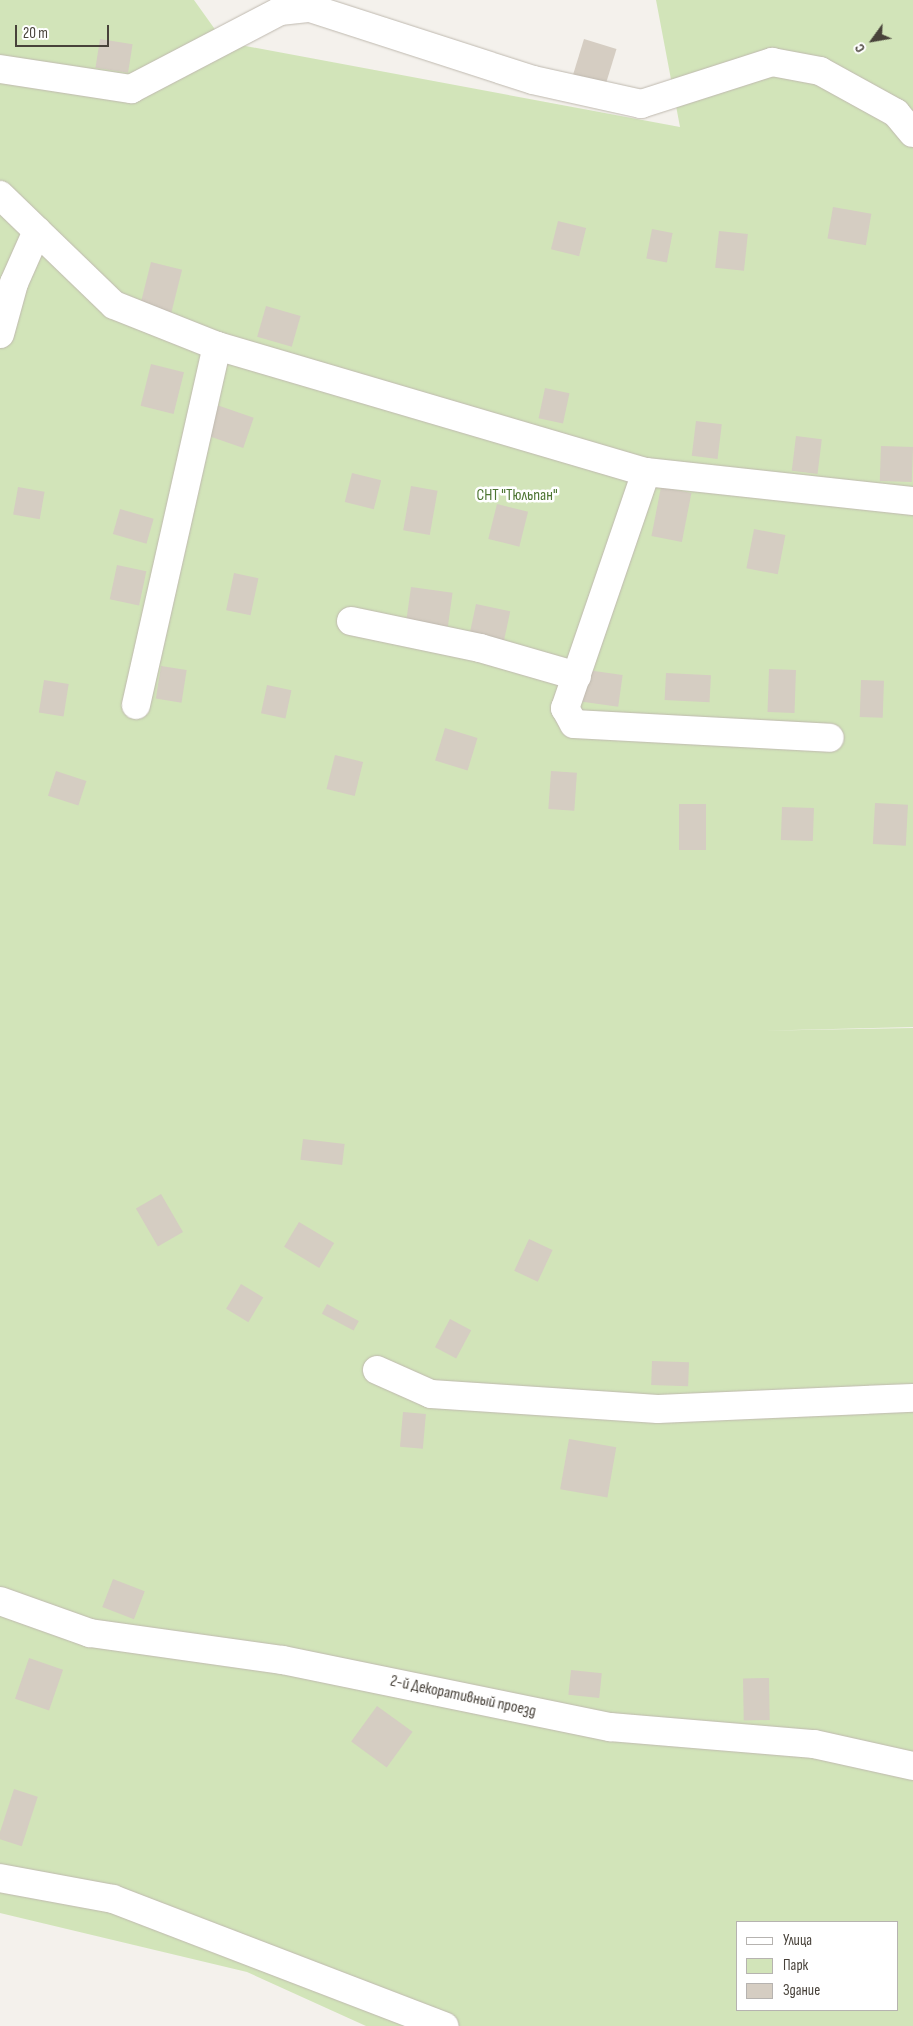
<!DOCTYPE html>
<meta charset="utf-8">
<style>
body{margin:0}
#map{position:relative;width:913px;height:2026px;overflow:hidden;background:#f4f1ec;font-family:"Sofia Sans Condensed",sans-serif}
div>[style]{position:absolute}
.green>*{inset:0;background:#d2e4b9}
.building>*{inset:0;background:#d5cdc2;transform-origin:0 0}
.roads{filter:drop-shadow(0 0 1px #bfb9af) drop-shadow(0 0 1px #bfb9af)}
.minor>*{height:28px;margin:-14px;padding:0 14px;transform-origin:14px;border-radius:14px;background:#fff}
span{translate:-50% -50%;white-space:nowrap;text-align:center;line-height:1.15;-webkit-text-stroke:5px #fff;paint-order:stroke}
.park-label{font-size:16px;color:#4d7532}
.street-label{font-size:16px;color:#48423a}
.legend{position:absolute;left:736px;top:1921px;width:162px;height:90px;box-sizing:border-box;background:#fff;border:1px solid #b6b3b0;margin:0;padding:6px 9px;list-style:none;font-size:15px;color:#48423a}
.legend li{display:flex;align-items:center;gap:10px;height:25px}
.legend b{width:25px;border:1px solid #b6b3b0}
.north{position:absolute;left:848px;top:15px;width:50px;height:50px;-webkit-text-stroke:4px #fff;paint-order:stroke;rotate:238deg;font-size:14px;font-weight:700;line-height:20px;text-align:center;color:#48423a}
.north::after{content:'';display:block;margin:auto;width:18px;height:22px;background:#48423a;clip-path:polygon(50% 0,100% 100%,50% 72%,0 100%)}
.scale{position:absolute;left:15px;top:25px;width:94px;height:22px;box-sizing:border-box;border:2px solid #48423a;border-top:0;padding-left:6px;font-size:15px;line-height:18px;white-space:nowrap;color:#48423a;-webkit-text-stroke:4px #fff;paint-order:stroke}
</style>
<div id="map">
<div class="green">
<i style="clip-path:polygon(evenodd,0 0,194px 0,224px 42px,680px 127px,656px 0,913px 0,913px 1027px,754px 1031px,913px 1028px,913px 2026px,366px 2026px,247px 1972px,0 1913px,0 0,737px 1922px,897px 1922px,897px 2010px,737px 2010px,737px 1922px)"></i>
</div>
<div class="building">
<i style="left:100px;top:39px;width:33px;height:29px;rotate:9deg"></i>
<i style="left:584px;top:39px;width:34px;height:38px;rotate:17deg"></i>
<i style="left:833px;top:207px;width:39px;height:32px;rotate:10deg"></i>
<i style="left:558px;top:221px;width:29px;height:29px;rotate:14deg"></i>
<i style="left:652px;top:229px;width:21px;height:30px;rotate:11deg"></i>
<i style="left:719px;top:231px;width:29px;height:37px;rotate:6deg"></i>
<i style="left:151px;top:262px;width:32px;height:48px;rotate:14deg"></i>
<i style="left:266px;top:306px;width:36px;height:32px;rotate:16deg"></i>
<i style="left:151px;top:364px;width:34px;height:43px;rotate:14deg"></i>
<i style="left:545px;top:388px;width:25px;height:31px;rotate:12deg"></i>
<i style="left:214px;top:404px;width:42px;height:32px;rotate:19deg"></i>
<i style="left:696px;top:421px;width:26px;height:35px;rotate:7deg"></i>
<i style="left:796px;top:436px;width:26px;height:35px;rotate:7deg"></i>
<i style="left:881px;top:446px;width:32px;height:35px;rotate:2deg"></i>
<i style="left:352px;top:473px;width:30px;height:30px;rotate:14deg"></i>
<i style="left:411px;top:486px;width:27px;height:45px;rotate:10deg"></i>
<i style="left:18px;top:487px;width:27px;height:28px;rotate:10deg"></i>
<i style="left:661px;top:487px;width:31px;height:50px;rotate:11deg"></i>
<i style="left:497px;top:504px;width:32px;height:36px;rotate:14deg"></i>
<i style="left:120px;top:509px;width:35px;height:26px;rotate:16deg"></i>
<i style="left:754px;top:529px;width:32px;height:40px;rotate:11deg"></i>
<i style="left:117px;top:565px;width:30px;height:35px;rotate:12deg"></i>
<i style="left:234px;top:573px;width:25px;height:38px;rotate:12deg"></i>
<i style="left:411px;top:587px;width:42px;height:34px;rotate:8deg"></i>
<i style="left:476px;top:604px;width:35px;height:34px;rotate:12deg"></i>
<i style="left:161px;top:666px;width:26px;height:33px;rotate:9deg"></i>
<i style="left:769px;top:669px;width:27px;height:43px;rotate:2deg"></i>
<i style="left:587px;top:670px;width:36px;height:32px;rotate:8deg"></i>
<i style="left:666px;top:673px;width:45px;height:27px;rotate:3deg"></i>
<i style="left:44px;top:680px;width:25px;height:33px;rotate:9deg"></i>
<i style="left:861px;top:680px;width:23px;height:37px;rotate:2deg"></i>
<i style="left:267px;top:685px;width:25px;height:29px;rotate:12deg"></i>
<i style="left:445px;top:728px;width:34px;height:34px;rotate:17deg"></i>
<i style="left:335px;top:755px;width:29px;height:35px;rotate:14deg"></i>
<i style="left:56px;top:771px;width:32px;height:26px;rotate:18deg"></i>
<i style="left:551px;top:771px;width:26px;height:38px;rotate:4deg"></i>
<i style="left:875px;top:803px;width:33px;height:41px;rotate:3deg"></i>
<i style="left:679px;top:804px;width:27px;height:46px"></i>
<i style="left:782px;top:807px;width:32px;height:33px;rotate:2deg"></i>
<i style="left:303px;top:1139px;width:42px;height:21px;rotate:7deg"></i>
<i style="left:161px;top:1194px;width:44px;height:29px;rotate:60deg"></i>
<i style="left:299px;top:1222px;width:41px;height:29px;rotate:31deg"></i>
<i style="left:529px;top:1239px;width:26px;height:35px;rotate:25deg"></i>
<i style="left:241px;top:1284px;width:26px;height:29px;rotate:31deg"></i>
<i style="left:327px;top:1304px;width:36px;height:11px;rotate:28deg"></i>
<i style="left:450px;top:1319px;width:24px;height:32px;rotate:28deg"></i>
<i style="left:652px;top:1361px;width:37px;height:24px;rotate:2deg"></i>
<i style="left:403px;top:1412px;width:23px;height:35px;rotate:5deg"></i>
<i style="left:569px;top:1439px;width:48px;height:51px;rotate:10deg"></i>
<i style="left:113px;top:1579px;width:34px;height:30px;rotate:21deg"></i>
<i style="left:29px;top:1658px;width:36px;height:43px;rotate:19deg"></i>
<i style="left:571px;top:1670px;width:31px;height:25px;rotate:6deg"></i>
<i style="left:769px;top:1678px;width:42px;height:26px;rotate:89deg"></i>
<i style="left:377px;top:1706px;width:44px;height:44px;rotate:36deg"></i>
<i style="left:14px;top:1789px;width:25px;height:52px;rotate:18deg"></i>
</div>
<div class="roads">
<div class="minor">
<i style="left:0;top:69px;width:133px;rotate:8.7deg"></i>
<i style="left:131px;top:89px;width:168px;rotate:-27.6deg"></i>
<i style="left:280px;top:11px;width:30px;rotate:-6deg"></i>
<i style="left:310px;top:8px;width:234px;rotate:17.9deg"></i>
<i style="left:533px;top:80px;width:111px;rotate:12.5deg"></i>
<i style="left:641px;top:104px;width:138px;rotate:-17.8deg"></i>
<i style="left:772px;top:62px;width:49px;rotate:10.6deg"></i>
<i style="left:820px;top:71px;width:87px;rotate:28.9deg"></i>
<i style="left:896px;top:113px;width:26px;rotate:50deg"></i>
<i style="left:0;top:195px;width:158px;rotate:44deg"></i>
<i style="left:114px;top:305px;width:111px;rotate:21.7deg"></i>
<i style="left:217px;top:346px;width:447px;rotate:16.4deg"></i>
<i style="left:646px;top:472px;width:269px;rotate:6.2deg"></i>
<i style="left:0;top:334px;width:53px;rotate:-74.6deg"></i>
<i style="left:14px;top:283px;width:57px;rotate:-66.1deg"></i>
<i style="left:646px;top:472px;width:250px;rotate:108.9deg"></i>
<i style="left:565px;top:708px;width:18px;rotate:61deg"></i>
<i style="left:574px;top:724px;width:256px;rotate:3.1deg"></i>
<i style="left:351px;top:621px;width:132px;rotate:11.8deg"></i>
<i style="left:480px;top:648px;width:101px;rotate:16.1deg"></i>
<i style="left:136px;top:705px;width:368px;rotate:-77.3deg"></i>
<i style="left:377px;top:1370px;width:59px;rotate:24deg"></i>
<i style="left:431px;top:1394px;width:227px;rotate:3.8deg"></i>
<i style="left:658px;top:1409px;width:255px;rotate:-2.5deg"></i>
<i style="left:0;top:1601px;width:96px;rotate:19.6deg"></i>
<i style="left:90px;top:1633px;width:195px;rotate:8deg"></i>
<i style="left:283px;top:1660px;width:334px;rotate:11.6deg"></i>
<i style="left:610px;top:1727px;width:205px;rotate:4.8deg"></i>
<i style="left:814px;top:1744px;width:101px;rotate:12.5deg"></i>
<i style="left:0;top:1878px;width:115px;rotate:10.5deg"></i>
<i style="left:113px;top:1899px;width:355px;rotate:21deg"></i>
</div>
</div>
<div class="park-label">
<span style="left:517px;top:496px">СНТ "Тюльпан"</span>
</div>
<div class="street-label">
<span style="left:463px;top:1697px;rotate:12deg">2-й Декоративный проезд</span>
</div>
<ul class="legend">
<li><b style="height:6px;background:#fff"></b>Улица</li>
<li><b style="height:14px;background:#d2e4b9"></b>Парк</li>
<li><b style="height:14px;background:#d5cdc2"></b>Здание</li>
</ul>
<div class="north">С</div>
<div class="scale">20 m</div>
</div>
